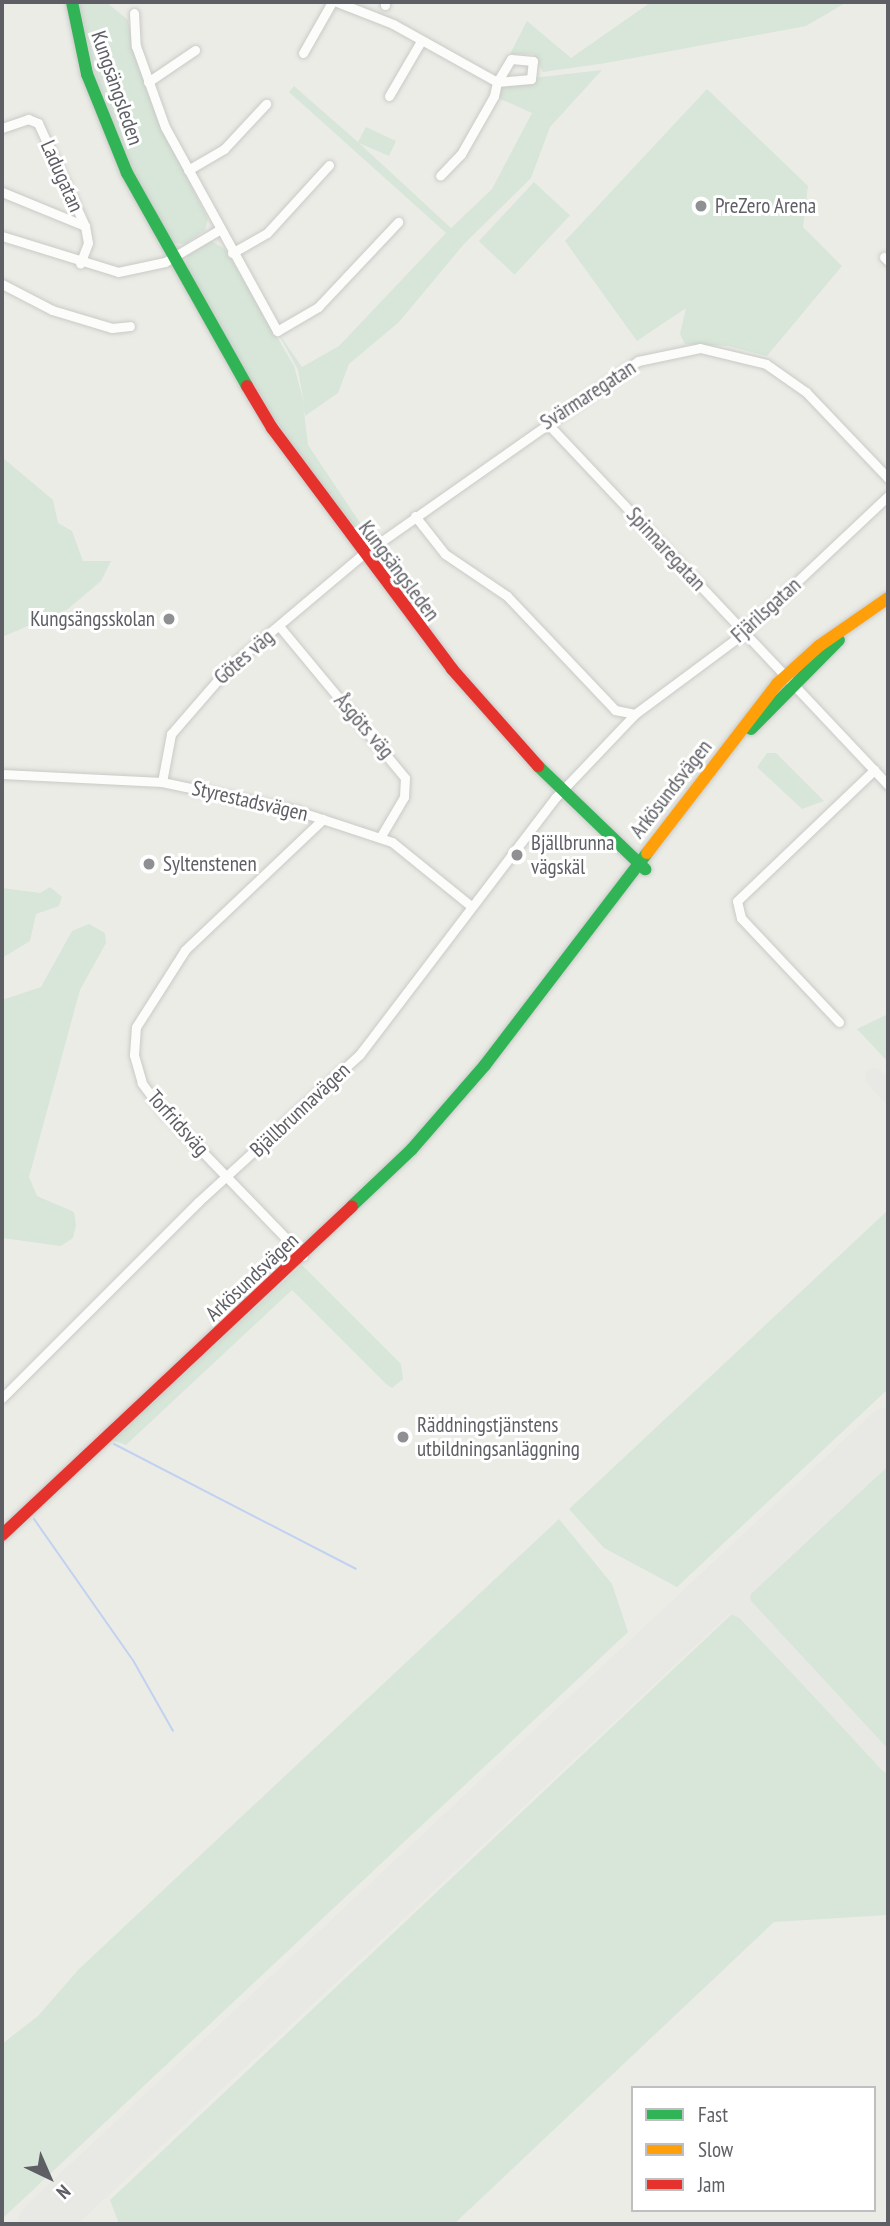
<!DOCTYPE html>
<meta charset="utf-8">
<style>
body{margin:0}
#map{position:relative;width:890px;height:2226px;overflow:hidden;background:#ecece7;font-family:"PT Sans Narrow",sans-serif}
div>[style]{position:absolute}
.green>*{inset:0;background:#d7e6d8;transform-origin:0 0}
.stream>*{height:2px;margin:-1px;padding:0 1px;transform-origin:1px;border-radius:1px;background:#c1d2f1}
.taxiway>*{height:19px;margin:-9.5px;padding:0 9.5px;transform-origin:9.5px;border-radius:9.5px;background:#e8e8e5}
.runway>*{height:49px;margin:-24.5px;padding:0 24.5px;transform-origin:24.5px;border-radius:24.5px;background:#e8e8e5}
.roads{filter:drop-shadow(0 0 2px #c9c9c7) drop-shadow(0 0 2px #c9c9c7)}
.street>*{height:9px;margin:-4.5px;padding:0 4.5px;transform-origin:4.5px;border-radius:4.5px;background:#fcfcfb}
.fast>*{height:12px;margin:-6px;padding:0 6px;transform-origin:6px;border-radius:6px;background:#30b455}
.slow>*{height:12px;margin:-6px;padding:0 6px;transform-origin:6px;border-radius:6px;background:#ff9f0a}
.jam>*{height:12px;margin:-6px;padding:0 6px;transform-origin:6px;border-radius:6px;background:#e5322d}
.dots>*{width:19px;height:19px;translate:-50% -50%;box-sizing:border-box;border:4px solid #fff;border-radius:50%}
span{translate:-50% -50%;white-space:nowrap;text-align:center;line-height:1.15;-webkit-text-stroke:6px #fff;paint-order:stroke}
.street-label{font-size:21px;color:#5d5f64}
.poi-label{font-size:21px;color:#5d5f64}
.left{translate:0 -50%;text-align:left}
.right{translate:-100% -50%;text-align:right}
.frame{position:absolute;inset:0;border:4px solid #5d5f64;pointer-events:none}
.legend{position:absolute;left:631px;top:2086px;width:245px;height:126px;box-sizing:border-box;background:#fff;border:2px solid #bebfc1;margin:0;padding:9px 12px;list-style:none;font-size:21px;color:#5d5f64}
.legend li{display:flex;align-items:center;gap:14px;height:35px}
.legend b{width:35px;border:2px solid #bebfc1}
.north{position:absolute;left:14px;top:2142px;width:70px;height:70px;-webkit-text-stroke:5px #fff;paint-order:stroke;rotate:136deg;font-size:19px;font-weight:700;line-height:28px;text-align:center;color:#5d5f64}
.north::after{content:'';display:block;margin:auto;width:24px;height:32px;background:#5d5f64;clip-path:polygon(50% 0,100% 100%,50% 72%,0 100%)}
</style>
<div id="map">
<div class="green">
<i style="clip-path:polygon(79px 2px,106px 2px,128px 20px,133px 49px,164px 132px,208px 219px,205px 230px,185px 244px,171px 243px,135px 177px,93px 69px)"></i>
<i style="clip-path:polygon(651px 2px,847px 2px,806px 26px,606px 63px,543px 72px,533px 54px,510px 54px,527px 21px,571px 58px)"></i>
<i style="clip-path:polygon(602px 70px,550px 127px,531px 178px,464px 244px,399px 322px,349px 364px,338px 393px,305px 416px,303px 404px,308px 445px,371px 539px,365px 538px,290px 448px,185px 274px,187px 253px,211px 241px,225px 249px,294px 366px,304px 403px,298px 370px,277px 331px,302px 367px,339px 346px,446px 233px,289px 92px,294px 86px,358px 142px,366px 127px,396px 141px,389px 156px,359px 143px,451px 228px,492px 189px,532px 113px,494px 96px,497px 82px)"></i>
<i style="clip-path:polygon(707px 89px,808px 186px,803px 227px,842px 266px,767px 356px,728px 346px,685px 344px,680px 334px,686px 308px,637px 341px,565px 241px)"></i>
<i style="left:534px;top:182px;width:49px;height:81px;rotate:43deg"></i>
<i style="clip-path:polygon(2px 457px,53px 500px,58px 523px,72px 531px,83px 561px,111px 561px,101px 581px,68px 609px,2px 637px)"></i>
<i style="clip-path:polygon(767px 753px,776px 753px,824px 801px,802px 809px,757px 767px)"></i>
<i style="clip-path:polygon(50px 887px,62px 897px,59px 906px,36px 914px,30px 941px,2px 958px,2px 888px,40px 893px)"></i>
<i style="clip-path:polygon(89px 924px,105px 933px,106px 943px,80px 990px,29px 1177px,37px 1196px,74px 1212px,76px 1225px,73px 1238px,61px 1246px,2px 1238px,2px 1000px,41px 987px,72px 931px)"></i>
<i style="clip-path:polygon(888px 1014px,888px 1062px,857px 1029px)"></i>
<i style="clip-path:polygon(888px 1210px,888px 1389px,677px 1587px,604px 1548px,569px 1509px)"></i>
<i style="clip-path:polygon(302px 1265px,401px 1364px,403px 1379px,392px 1388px,386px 1384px,292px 1290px,126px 1445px,112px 1440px)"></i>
<i style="clip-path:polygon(888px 1466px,888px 1755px,743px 1601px)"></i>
<i style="clip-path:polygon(559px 1519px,612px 1584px,628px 1632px,2px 2219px,2px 2044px,38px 2016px,79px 1969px)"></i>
<i style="clip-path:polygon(734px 1612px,888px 1774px,888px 1915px,774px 1922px,454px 2224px,119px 2224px,110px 2200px)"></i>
</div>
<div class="stream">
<i style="left:114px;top:1444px;width:272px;rotate:27.3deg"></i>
<i style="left:34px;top:1519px;width:174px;rotate:55deg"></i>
<i style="left:134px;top:1662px;width:79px;rotate:60.5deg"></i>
</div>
<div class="taxiway">
<i style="left:874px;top:1077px;width:21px;rotate:49deg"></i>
<i style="left:771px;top:1541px;width:48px;rotate:131.6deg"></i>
<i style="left:739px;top:1577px;width:27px;rotate:86deg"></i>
<i style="left:741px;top:1604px;width:217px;rotate:47.2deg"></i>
<i style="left:669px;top:1636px;width:53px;rotate:-35.8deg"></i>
<i style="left:712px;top:1605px;width:18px;rotate:-6deg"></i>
<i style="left:730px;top:1603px;width:17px;rotate:25deg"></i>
</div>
<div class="runway">
<i style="left:41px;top:2224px;width:1160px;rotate:-43.11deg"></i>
</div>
<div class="roads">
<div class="street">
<i style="left:337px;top:2px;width:60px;rotate:21.4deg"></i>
<i style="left:393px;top:24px;width:119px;rotate:29.1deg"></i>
<i style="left:497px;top:82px;width:34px;rotate:-5deg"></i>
<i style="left:531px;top:79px;width:18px;rotate:-84deg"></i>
<i style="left:533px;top:61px;width:22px;rotate:-175deg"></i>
<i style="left:511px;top:59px;width:27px;rotate:121deg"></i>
<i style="left:497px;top:82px;width:14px;rotate:102deg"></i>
<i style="left:494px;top:96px;width:67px;rotate:119.6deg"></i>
<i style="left:461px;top:154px;width:30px;rotate:134deg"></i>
<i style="left:385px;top:2px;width:3px;rotate:90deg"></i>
<i style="left:134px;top:13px;width:33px;rotate:87deg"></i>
<i style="left:136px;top:46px;width:86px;rotate:70.3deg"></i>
<i style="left:165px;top:127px;width:233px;rotate:61.2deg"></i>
<i style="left:277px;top:331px;width:48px;rotate:-30.3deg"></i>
<i style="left:318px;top:307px;width:117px;rotate:-46.7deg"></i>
<i style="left:303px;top:53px;width:59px;rotate:-60.4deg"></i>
<i style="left:148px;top:82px;width:57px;rotate:-34.2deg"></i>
<i style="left:389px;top:96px;width:64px;rotate:-59.8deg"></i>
<i style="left:2px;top:128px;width:28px;rotate:-19deg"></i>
<i style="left:28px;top:119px;width:11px;rotate:22deg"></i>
<i style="left:38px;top:123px;width:113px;rotate:65.5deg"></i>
<i style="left:188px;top:170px;width:42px;rotate:-30.3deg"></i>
<i style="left:224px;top:149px;width:62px;rotate:-47deg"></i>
<i style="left:2px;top:192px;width:90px;rotate:22.3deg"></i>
<i style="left:85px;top:226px;width:17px;rotate:80deg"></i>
<i style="left:88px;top:243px;width:22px;rotate:111deg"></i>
<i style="left:2px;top:236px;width:121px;rotate:17.2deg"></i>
<i style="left:118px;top:272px;width:48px;rotate:-12deg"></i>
<i style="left:165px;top:262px;width:63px;rotate:-30.7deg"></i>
<i style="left:232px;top:253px;width:40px;rotate:-29.7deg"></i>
<i style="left:267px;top:233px;width:92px;rotate:-47.6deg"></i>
<i style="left:884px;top:257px;width:6px;rotate:45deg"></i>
<i style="left:2px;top:284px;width:56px;rotate:27.5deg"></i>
<i style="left:52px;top:310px;width:63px;rotate:16.7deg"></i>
<i style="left:112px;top:328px;width:18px;rotate:-6deg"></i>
<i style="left:546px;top:422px;width:499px;rotate:46.7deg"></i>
<i style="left:415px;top:516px;width:48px;rotate:51.7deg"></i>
<i style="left:445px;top:554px;width:75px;rotate:34.1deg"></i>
<i style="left:507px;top:596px;width:157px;rotate:46.5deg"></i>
<i style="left:615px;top:710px;width:20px;rotate:11deg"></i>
<i style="left:279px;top:626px;width:197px;rotate:50.3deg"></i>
<i style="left:405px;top:778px;width:19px;rotate:93deg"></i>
<i style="left:404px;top:797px;width:45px;rotate:120.5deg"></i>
<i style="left:2px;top:774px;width:160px;rotate:2.9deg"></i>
<i style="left:162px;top:782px;width:139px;rotate:12deg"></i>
<i style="left:298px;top:811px;width:99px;rotate:18.3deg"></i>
<i style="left:392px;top:842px;width:102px;rotate:39deg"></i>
<i style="left:162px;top:782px;width:49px;rotate:-79.4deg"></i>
<i style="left:171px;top:734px;width:89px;rotate:-49.1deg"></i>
<i style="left:229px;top:667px;width:174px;rotate:-40.1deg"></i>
<i style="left:362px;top:555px;width:337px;rotate:-35.1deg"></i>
<i style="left:638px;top:361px;width:63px;rotate:-11.8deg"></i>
<i style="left:700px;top:348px;width:68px;rotate:13.6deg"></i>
<i style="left:766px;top:364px;width:49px;rotate:35deg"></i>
<i style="left:806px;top:392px;width:119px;rotate:46.4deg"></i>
<i style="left:839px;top:1022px;width:143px;rotate:-133.3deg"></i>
<i style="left:741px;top:918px;width:17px;rotate:-103deg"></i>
<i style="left:737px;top:901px;width:190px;rotate:-43.7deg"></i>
<i style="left:303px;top:1256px;width:203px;rotate:-134deg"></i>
<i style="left:162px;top:1110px;width:34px;rotate:-127deg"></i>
<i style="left:142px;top:1083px;width:29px;rotate:-106deg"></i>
<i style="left:134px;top:1055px;width:28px;rotate:-86deg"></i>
<i style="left:136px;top:1027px;width:91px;rotate:-57.5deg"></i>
<i style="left:185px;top:950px;width:190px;rotate:-43.5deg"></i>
<i style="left:2px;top:1398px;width:277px;rotate:-45deg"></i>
<i style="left:198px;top:1202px;width:219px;rotate:-42.4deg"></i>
<i style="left:360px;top:1054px;width:322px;rotate:-52.7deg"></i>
<i style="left:555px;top:798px;width:116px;rotate:-46.4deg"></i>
<i style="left:635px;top:714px;width:126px;rotate:-36.6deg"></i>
<i style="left:736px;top:639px;width:209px;rotate:-43.3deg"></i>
</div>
<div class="fast">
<i style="left:72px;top:2px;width:74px;rotate:78.2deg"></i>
<i style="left:87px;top:74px;width:107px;rotate:68deg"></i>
<i style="left:127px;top:173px;width:244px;rotate:60.6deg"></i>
<i style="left:751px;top:729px;width:125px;rotate:-45.3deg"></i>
<i style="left:538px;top:766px;width:149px;rotate:43.9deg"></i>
<i style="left:352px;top:1206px;width:83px;rotate:-43.5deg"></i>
<i style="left:412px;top:1149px;width:111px;rotate:-49deg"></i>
<i style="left:485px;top:1065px;width:267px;rotate:-52.6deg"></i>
</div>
<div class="slow">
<i style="left:647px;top:853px;width:213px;rotate:-52.4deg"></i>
<i style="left:777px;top:684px;width:57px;rotate:-42.1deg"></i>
<i style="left:819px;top:646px;width:84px;rotate:-34.8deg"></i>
</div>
<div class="jam">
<i style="left:247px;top:386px;width:49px;rotate:59.2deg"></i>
<i style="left:272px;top:428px;width:301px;rotate:53.2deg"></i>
<i style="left:452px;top:669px;width:130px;rotate:48.4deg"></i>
<i style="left:2px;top:1535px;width:480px;rotate:-43.2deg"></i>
</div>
</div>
<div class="dots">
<i style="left:701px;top:206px;background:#8f9092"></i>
<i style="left:169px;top:619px;background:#8f9092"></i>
<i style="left:517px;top:855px;background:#8f9092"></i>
<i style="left:149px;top:864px;background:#8f9092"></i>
<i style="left:403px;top:1437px;background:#8f9092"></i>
</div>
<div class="street-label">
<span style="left:117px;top:88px;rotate:71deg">Kungsängsleden</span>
<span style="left:62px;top:176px;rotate:66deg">Ladugatan</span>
<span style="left:588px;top:395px;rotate:-33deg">Svärmaregatan</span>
<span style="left:666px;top:549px;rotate:47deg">Spinnaregatan</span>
<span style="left:399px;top:571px;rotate:53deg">Kungsängsleden</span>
<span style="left:766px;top:610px;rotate:-42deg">Fjärilsgatan</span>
<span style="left:244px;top:657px;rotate:-41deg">Götes väg</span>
<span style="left:364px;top:726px;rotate:49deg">Åsgöts väg</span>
<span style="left:671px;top:789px;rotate:-52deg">Arkösundsvägen</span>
<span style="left:250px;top:801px;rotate:13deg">Styrestadsvägen</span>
<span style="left:300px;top:1110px;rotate:-43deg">Bjällbrunnavägen</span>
<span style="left:178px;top:1123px;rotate:48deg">Torfridsväg</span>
<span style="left:252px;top:1277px;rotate:-43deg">Arkösundsvägen</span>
</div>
<div class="poi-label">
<span class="left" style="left:715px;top:206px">PreZero Arena</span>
<span class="right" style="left:155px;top:619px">Kungsängsskolan</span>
<span class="left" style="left:531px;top:855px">Bjällbrunna<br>vägskäl</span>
<span class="left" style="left:163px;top:864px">Syltenstenen</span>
<span class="left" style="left:417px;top:1437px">Räddningstjänstens<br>utbildningsanläggning</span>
</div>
<div class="frame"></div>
<ul class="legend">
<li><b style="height:9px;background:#30b455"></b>Fast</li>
<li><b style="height:9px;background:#ff9f0a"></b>Slow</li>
<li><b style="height:9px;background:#e5322d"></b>Jam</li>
</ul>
<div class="north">N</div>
</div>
